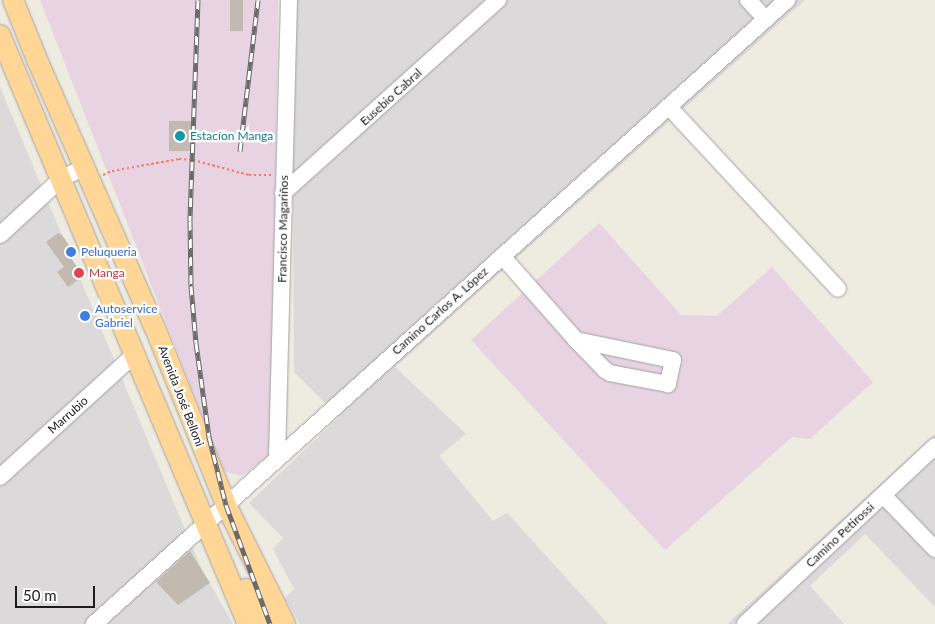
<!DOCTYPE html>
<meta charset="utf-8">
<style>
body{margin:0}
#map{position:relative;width:935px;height:624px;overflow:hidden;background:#eeebe1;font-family:Lato,sans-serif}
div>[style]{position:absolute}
.residential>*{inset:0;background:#dbd9d9}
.industrial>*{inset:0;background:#e8d3e3}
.building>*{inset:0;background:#c2bab1;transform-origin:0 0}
.path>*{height:2px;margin-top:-1px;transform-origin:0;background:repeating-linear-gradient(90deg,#ff7862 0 2.5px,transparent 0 5px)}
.roads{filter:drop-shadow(0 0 1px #a3a3a3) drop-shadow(0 0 1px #a3a3a3)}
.minor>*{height:16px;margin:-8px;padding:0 8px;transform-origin:8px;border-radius:8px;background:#fff}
.major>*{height:20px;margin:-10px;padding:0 10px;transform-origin:10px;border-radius:10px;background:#ffd696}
.rail>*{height:5px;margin-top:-2.5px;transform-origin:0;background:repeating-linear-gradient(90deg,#fff 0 9px,#6a6a6a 0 18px);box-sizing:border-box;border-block:1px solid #6a6a6a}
.dots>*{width:14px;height:14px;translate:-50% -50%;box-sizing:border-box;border:2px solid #fff;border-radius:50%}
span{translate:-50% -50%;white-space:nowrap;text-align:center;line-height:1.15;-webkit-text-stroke:4.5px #fff;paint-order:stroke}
.street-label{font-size:12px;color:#1c1c1c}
.culture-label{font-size:12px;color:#0d838f}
.left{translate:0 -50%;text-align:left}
.shop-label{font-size:12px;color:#366cbe}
.health-label{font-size:12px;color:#be3a42}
.scale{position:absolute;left:15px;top:586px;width:80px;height:22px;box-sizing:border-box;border:2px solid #1c1c1c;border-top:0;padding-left:6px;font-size:15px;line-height:18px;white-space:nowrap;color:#1c1c1c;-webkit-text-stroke:4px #fff;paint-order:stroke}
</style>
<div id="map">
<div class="residential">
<i style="clip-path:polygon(292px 0,805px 0,395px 367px,466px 434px,439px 456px,493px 521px,507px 513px,608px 624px,300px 624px,285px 598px,294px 589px,273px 549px,283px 538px,249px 503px,339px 417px,294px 372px)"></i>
<i style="clip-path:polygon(0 87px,202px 570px,233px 624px,0 624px)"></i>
<i style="clip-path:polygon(935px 434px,935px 607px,865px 534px,810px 586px,844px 624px,727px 624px)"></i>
</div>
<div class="industrial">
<i style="clip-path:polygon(40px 0,278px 0,272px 453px,242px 476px,224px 471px)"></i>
<i style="clip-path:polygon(599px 223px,681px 315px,717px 316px,772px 267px,873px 382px,810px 439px,792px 437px,665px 550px,471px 340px)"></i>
</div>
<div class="building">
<i style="left:230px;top:0;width:13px;height:31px"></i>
<i style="left:169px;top:121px;width:22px;height:30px"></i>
<i style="clip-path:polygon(58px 233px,62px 235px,75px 254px,70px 257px,84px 276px,68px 287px,57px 272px,64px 267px,46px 242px)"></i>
<i style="clip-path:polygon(190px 551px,210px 583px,178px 605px,156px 582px)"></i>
</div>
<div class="path">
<i style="left:103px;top:175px;width:10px;rotate:-24deg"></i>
<i style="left:112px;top:171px;width:68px;rotate:-10.2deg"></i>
<i style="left:179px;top:159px;width:14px;rotate:4deg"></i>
<i style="left:193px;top:160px;width:58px;rotate:15deg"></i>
<i style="left:249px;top:175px;width:23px"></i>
</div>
<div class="roads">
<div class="minor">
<i style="left:748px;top:0;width:26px;rotate:47deg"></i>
<i style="left:669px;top:107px;width:248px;rotate:47.1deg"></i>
<i style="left:283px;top:193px;width:289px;rotate:-41.9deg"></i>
<i style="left:0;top:235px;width:84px;rotate:-42.6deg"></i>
<i style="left:62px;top:178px;width:23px;rotate:-25deg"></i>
<i style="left:502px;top:256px;width:112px;rotate:48.6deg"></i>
<i style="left:576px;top:340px;width:99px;rotate:11.7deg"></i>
<i style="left:673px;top:360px;width:25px;rotate:102deg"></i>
<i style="left:668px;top:384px;width:59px;rotate:-169.3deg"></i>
<i style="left:610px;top:373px;width:6px;rotate:-149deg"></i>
<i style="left:605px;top:370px;width:42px;rotate:-134deg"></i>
<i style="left:277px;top:458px;width:458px;rotate:-88.5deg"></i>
<i style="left:0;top:477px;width:183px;rotate:-42.3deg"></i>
<i style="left:883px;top:495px;width:75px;rotate:46.1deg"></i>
<i style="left:94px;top:624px;width:933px;rotate:-42deg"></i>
<i style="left:745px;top:624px;width:260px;rotate:-43.1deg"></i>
</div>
<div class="major">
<i style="left:13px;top:0;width:67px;rotate:68deg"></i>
<i style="left:38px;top:62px;width:291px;rotate:66.3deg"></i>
<i style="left:155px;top:328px;width:191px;rotate:68.1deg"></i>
<i style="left:226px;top:505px;width:133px;rotate:63.6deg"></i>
<i style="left:0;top:35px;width:639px;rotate:67.17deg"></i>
<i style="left:246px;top:589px;width:40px;rotate:60.3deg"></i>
</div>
</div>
<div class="rail">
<i style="left:198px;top:0;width:221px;rotate:92.1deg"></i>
<i style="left:190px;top:221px;width:65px;rotate:89.1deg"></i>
<i style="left:191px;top:286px;width:57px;rotate:85deg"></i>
<i style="left:196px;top:343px;width:95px;rotate:82.1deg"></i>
<i style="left:209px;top:437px;width:70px;rotate:76deg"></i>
<i style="left:226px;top:505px;width:127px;rotate:69.7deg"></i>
<i style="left:240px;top:151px;width:152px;rotate:-83.2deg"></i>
</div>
<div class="dots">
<i style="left:180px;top:136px;background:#0f9aa8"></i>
<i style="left:71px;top:252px;background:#3f7fe0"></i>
<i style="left:79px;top:273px;background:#e0444e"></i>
<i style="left:85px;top:316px;background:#3f7fe0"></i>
</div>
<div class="street-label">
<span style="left:391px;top:97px;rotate:-42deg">Eusebio Cabral</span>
<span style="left:283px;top:229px;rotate:-89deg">Francisco Magariños</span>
<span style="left:440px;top:311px;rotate:-42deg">Camino Carlos A. López</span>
<span style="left:181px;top:396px;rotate:69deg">Avenida José Belloni</span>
<span style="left:68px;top:415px;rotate:-42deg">Marrubio</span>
<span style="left:840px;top:535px;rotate:-43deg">Camino Petirossi</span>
</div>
<div class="culture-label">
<span class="left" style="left:190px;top:136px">Estacíon Manga</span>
</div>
<div class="shop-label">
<span class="left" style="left:81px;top:252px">Peluqueria</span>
<span class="left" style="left:95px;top:316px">Autoservice<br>Gabriel</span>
</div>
<div class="health-label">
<span class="left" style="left:89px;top:273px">Manga</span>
</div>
<div class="scale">50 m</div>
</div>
